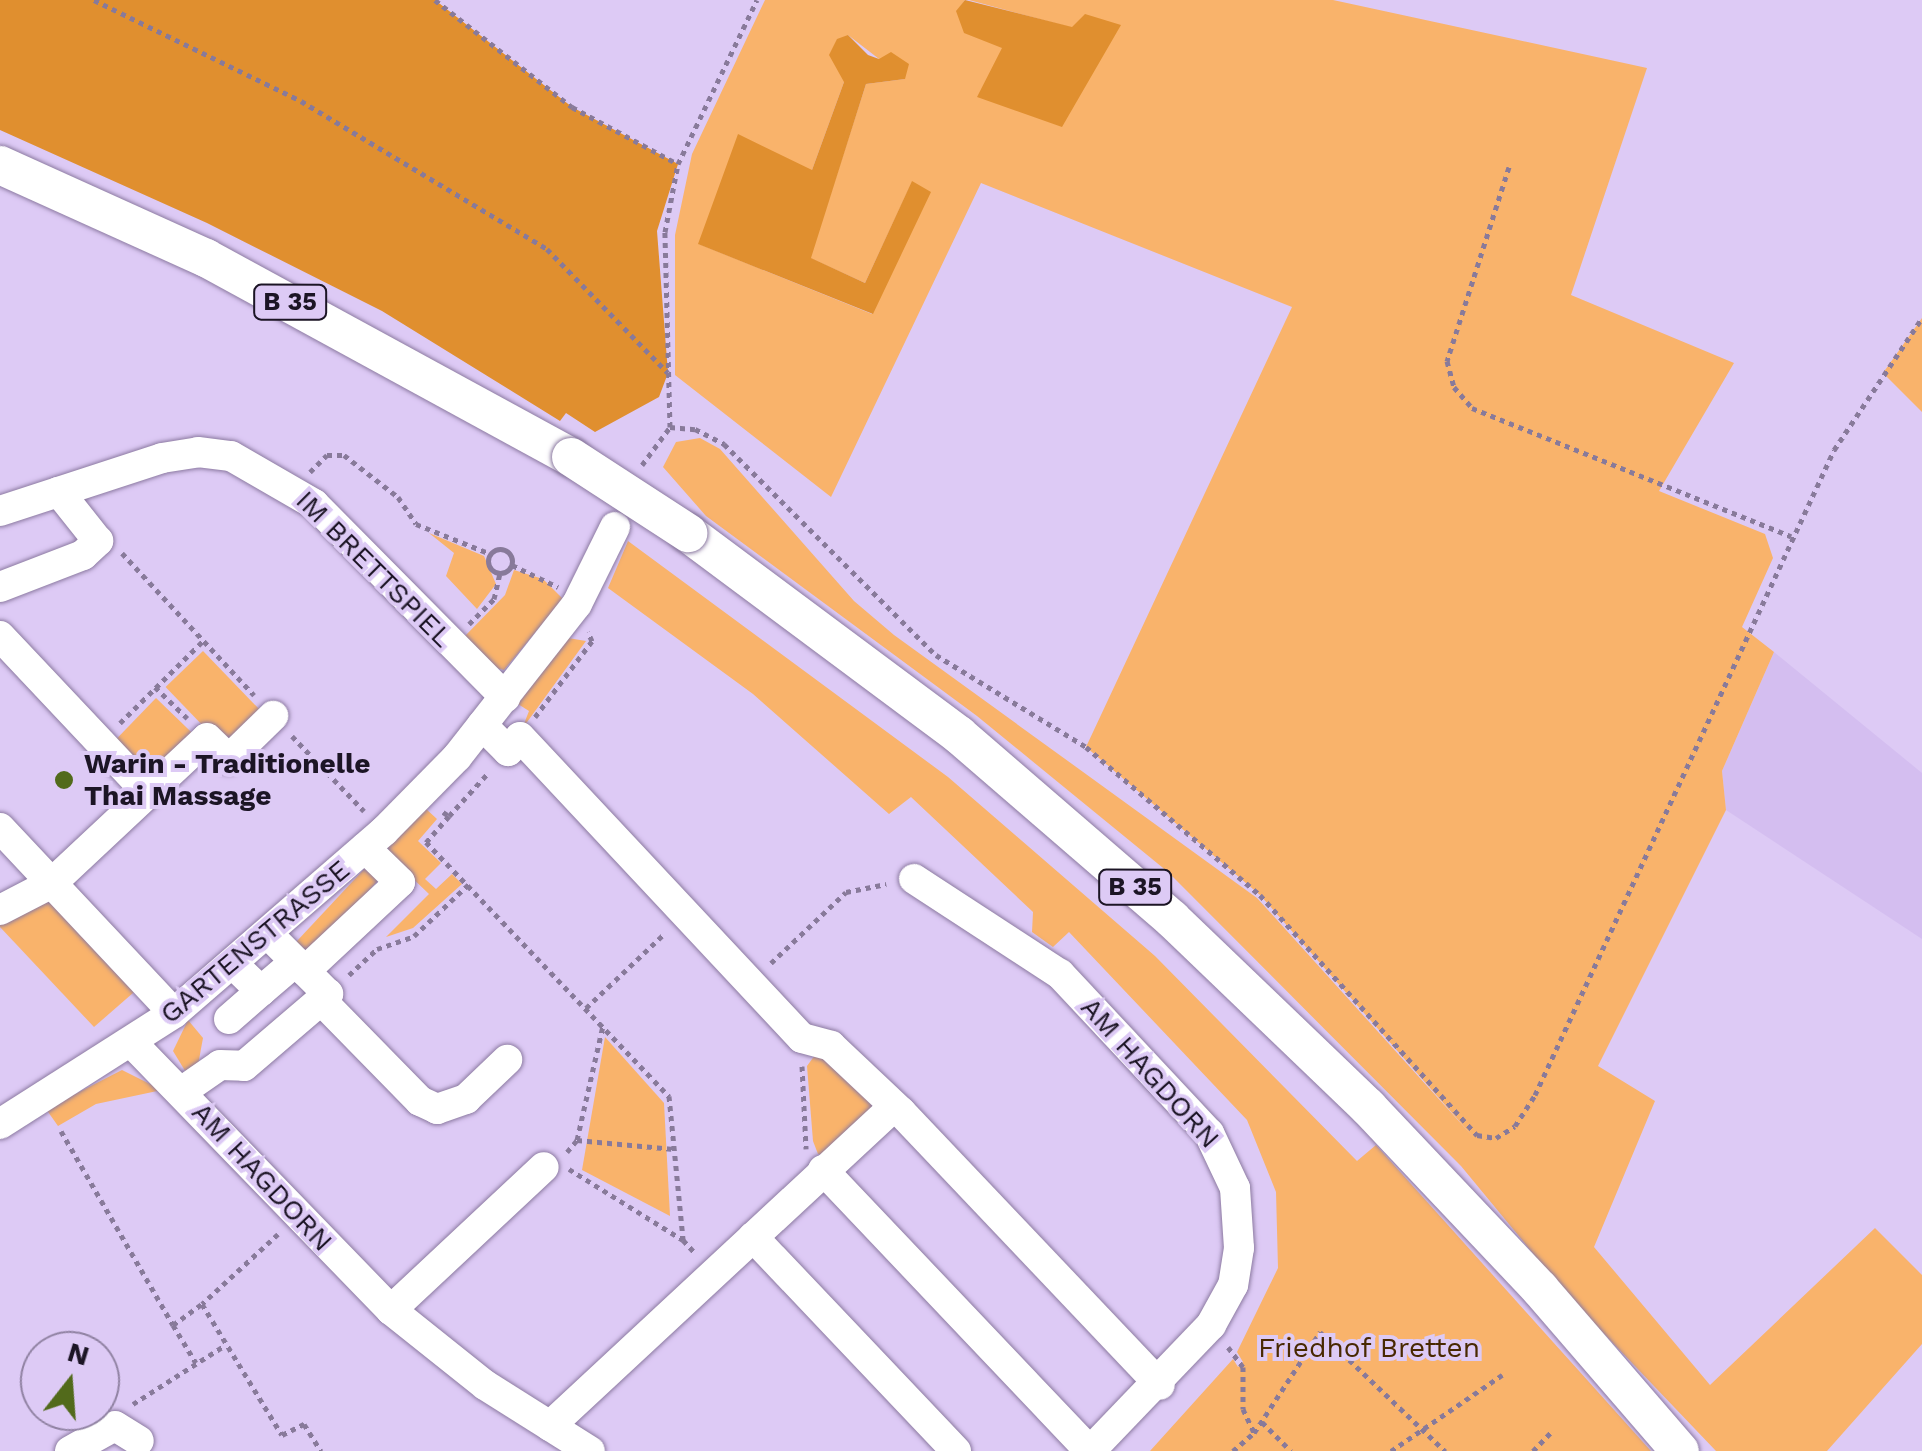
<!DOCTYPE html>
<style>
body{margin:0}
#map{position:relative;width:1922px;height:1451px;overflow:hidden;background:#ddcaf5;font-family:"Work Sans",sans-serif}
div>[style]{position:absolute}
.built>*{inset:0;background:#d4bef0}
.green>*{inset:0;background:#f9b36b;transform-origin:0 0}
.forest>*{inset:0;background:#e08f2f}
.path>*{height:5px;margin-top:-2.5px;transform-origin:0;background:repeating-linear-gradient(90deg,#887a9a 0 5px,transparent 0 10px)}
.path>.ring{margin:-2.5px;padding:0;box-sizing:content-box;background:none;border:5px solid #887a9a;border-radius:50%}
.roads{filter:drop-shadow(0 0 2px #8c7aa1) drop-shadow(0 0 2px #8c7aa1)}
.minor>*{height:30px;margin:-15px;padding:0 15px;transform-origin:15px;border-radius:15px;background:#fff}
.major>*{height:38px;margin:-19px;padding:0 19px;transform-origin:19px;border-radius:19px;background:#fff}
.bridges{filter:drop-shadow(0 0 2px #8c7aa1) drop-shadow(0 0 2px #8c7aa1)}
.major-bridge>*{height:38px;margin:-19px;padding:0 19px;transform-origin:19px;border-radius:19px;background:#fff}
.dots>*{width:28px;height:28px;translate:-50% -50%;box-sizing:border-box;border:5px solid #ddcaf5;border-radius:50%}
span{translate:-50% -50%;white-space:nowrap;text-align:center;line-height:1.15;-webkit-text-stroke:8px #ddcaf5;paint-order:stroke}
.shield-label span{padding:2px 8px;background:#ddcaf5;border:2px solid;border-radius:8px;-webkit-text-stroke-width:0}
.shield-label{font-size:25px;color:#1c1525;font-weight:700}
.street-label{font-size:28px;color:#1c1525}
.poi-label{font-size:28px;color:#1c1525;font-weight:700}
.left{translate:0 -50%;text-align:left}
.park-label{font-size:28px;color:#482801}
.north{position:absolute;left:20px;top:1331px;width:100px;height:100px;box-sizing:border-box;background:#ddcaf5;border:2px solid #9082a2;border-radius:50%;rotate:17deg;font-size:28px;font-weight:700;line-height:40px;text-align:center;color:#1c1525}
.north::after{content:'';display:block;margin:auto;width:35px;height:45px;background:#526a1b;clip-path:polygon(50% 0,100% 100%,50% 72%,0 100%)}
</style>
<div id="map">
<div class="built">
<i style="clip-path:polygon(1774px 652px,1922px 773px,1922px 939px,1726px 810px,1722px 771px)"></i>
</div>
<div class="green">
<i style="clip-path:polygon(evenodd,765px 0,965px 0,957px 11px,1073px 28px,969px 0,1333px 0,1647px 68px,1571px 295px,1734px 363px,1659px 491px,1765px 534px,1773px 558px,1742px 627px,1774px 652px,1722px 771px,1726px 810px,1598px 1066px,1655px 1101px,1594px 1247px,1710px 1385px,1875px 1228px,1922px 1275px,1922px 1344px,1827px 1451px,1716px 1451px,1569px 1297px,1461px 1166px,1168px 872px,977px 716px,706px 516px,663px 467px,676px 442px,700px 438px,720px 449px,854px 601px,894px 635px,1257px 898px,1475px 1139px,1260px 895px,1086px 747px,1292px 307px,981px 183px,831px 497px,675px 375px,675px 235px,692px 154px,765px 0,848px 35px,905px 79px,866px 84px,810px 258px,865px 283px,912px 182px,872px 314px,699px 244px,812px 170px,844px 82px,848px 35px)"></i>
<i style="clip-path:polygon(1922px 318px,1922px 412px,1883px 373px)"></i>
<i style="clip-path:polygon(429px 533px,484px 556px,496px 584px,477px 609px,446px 576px,454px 553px)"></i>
<i style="clip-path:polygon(628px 541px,948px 777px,1155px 956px,1357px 1161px,1376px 1145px,1651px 1451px,1150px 1451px,1233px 1359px,1238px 1367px,1243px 1362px,1237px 1352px,1278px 1268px,1276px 1192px,1247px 1120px,1069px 932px,1053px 947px,1032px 932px,1033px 912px,911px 797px,889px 814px,753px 694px,608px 588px)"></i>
<i style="clip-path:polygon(514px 570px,543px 579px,563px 599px,504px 670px,487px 666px,465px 636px,505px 595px)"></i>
<i style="clip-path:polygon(568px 638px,586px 641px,522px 729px,529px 711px,518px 704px)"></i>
<i style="left:203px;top:651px;width:88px;height:52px;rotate:46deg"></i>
<i style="left:156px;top:698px;width:55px;height:57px;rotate:44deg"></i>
<i style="clip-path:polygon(425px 808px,437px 819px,418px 841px,441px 863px,425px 879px,436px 889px,452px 874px,462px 884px,413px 928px,386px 937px,429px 894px,383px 850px)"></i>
<i style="left:367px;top:866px;width:18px;height:104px;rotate:43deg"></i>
<i style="clip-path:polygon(48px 892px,141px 986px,94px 1027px,0 927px,0 916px)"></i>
<i style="clip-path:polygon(188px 1020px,203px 1038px,198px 1065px,187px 1074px,173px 1051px)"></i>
<i style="clip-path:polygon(605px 1037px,664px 1103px,670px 1216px,582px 1170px)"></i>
<i style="clip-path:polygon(815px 1055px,830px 1055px,875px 1101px,876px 1113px,832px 1155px,818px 1154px,813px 1141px,807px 1066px)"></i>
<i style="clip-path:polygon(122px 1070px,162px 1090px,96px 1104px,58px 1126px,46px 1109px)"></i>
</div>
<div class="forest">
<i style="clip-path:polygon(0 0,435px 0,572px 107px,678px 164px,657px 231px,668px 373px,659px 397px,595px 432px,566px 413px,560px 421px,382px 311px,207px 223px,0 130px)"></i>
<i style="clip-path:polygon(965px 0,1072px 27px,1085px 14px,1121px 25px,1062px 127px,977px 97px,1002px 48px,964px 33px,956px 11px)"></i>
<i style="clip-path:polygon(848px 35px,868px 55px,879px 59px,891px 52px,909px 64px,905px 79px,866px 84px,811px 258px,865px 283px,912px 181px,931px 192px,873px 314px,698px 244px,738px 134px,812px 170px,844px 82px,829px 55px,837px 39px)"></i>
</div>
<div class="path">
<i style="left:94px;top:0;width:230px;rotate:26deg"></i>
<i style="left:301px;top:101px;width:287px;rotate:31deg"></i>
<i style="left:547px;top:249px;width:173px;rotate:45.7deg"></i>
<i style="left:435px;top:0;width:174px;rotate:38deg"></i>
<i style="left:572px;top:107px;width:120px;rotate:28.3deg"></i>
<i style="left:1509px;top:167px;width:204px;rotate:107.7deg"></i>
<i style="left:1447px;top:361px;width:27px;rotate:75deg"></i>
<i style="left:1454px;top:387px;width:28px;rotate:49deg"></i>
<i style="left:1472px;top:408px;width:344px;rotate:21.9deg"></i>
<i style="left:670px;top:427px;width:25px;rotate:5deg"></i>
<i style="left:695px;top:429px;width:33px;rotate:27deg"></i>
<i style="left:724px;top:444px;width:299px;rotate:44.9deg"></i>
<i style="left:936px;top:655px;width:176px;rotate:31.5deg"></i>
<i style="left:1086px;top:747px;width:228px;rotate:40.4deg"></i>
<i style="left:1260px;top:895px;width:324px;rotate:47.9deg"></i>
<i style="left:1477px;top:1135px;width:19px;rotate:9deg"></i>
<i style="left:1496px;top:1138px;width:22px;rotate:-32deg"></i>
<i style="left:1515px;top:1126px;width:37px;rotate:-57deg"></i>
<i style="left:1535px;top:1095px;width:711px;rotate:-65.13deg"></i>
<i style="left:1834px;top:450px;width:159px;rotate:-56.3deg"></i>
<i style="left:642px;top:465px;width:47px;rotate:-53.6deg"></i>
<i style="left:670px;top:427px;width:195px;rotate:-91.5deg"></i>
<i style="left:665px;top:232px;width:69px;rotate:-79.2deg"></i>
<i style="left:678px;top:164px;width:182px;rotate:-64.3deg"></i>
<i style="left:310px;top:472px;width:24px;rotate:-45deg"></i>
<i style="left:327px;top:455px;width:17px"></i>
<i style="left:344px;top:455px;width:68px;rotate:37.9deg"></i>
<i style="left:398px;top:497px;width:32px;rotate:56deg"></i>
<i style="left:416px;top:524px;width:81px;rotate:21.8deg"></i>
<i class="ring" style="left:488px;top:549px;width:19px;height:19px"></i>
<i style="left:122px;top:553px;width:194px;rotate:47.1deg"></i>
<i style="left:512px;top:565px;width:51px;rotate:25.6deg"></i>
<i style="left:469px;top:624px;width:35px;rotate:-45deg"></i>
<i style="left:494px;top:599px;width:26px;rotate:-77deg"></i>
<i style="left:155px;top:687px;width:45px;rotate:44.1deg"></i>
<i style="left:535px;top:717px;width:95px;rotate:-53.1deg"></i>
<i style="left:592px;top:641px;width:10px;rotate:-114deg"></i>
<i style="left:120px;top:723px;width:117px;rotate:-44.7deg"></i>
<i style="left:292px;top:736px;width:104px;rotate:46.2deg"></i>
<i style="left:443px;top:812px;width:7px;rotate:34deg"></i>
<i style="left:449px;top:816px;width:35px;rotate:131deg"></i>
<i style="left:426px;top:842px;width:352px;rotate:46.3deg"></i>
<i style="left:669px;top:1096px;width:145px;rotate:84.4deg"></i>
<i style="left:683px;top:1240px;width:16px;rotate:47deg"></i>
<i style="left:449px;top:816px;width:59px;rotate:-47.7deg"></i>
<i style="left:771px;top:963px;width:103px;rotate:-43.4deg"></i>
<i style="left:846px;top:892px;width:41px;rotate:-11.3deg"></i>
<i style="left:349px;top:975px;width:38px;rotate:-43deg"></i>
<i style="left:377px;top:949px;width:39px;rotate:-19deg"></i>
<i style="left:414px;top:936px;width:76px;rotate:-43.4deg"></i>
<i style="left:586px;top:1008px;width:109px;rotate:-43.5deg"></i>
<i style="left:802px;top:1066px;width:83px;rotate:87.2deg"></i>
<i style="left:61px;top:1131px;width:224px;rotate:60deg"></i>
<i style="left:173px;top:1325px;width:36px;rotate:-36deg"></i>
<i style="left:577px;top:1140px;width:97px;rotate:5.3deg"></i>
<i style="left:567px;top:1152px;width:16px;rotate:-50deg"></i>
<i style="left:577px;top:1140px;width:117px;rotate:-77.2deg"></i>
<i style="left:569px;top:1169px;width:134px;rotate:31.9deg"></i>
<i style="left:278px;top:1234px;width:103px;rotate:137.4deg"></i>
<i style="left:202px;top:1304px;width:153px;rotate:58.6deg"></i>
<i style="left:282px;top:1435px;width:25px;rotate:-27deg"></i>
<i style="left:304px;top:1424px;width:32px;rotate:58deg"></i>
<i style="left:173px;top:1325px;width:44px;rotate:58.8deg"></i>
<i style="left:1228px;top:1347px;width:25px;rotate:53deg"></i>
<i style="left:1243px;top:1367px;width:42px;rotate:90deg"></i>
<i style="left:1243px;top:1409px;width:26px;rotate:65deg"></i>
<i style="left:133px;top:1404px;width:108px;rotate:-32.5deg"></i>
<i style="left:1262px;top:1422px;width:41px;rotate:45deg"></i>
<i style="left:1233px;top:1451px;width:28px;rotate:-41deg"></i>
<i style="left:1254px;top:1433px;width:121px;rotate:-56.8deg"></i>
<i style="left:1320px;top:1332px;width:173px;rotate:43.6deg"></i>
<i style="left:1391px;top:1451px;width:135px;rotate:-34.4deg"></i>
<i style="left:1533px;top:1451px;width:28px;rotate:-46deg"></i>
</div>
<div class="roads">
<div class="minor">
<i style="left:0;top:511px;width:170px;rotate:-18.1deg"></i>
<i style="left:162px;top:458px;width:36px;rotate:-9deg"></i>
<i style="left:198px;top:452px;width:33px;rotate:7deg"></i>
<i style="left:231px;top:456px;width:96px;rotate:30deg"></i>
<i style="left:314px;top:504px;width:272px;rotate:45.3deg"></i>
<i style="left:0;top:587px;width:89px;rotate:-21.1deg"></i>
<i style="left:83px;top:555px;width:21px;rotate:-43deg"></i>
<i style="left:98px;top:541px;width:63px;rotate:-128.5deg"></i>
<i style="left:0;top:636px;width:216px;rotate:46.7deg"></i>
<i style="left:482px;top:725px;width:37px;rotate:45deg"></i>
<i style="left:508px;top:751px;width:18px;rotate:-49deg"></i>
<i style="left:520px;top:737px;width:412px;rotate:46.9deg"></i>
<i style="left:802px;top:1038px;width:30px;rotate:15deg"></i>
<i style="left:831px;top:1046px;width:96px;rotate:43.3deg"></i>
<i style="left:901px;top:1112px;width:376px;rotate:46.5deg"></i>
<i style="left:0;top:828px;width:254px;rotate:46.8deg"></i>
<i style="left:914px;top:879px;width:174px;rotate:33.1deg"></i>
<i style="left:1060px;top:974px;width:218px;rotate:46.9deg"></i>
<i style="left:1209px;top:1133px;width:61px;rotate:64.7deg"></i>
<i style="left:1235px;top:1188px;width:60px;rotate:86.2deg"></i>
<i style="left:1239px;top:1248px;width:37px;rotate:99deg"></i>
<i style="left:1233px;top:1285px;width:46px;rotate:118.8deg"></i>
<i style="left:1211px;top:1325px;width:175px;rotate:133.8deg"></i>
<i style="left:0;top:910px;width:59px;rotate:-27.4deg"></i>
<i style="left:52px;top:883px;width:212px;rotate:-43.1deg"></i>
<i style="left:207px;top:738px;width:30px;rotate:44deg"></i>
<i style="left:229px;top:759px;width:62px;rotate:-44.3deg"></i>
<i style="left:233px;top:964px;width:39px;rotate:44deg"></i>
<i style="left:261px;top:991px;width:45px;rotate:-40.5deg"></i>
<i style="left:305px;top:971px;width:130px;rotate:-43.1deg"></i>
<i style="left:400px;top:882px;width:49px;rotate:-135.8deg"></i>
<i style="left:321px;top:1000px;width:141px;rotate:45.6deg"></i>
<i style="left:420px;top:1101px;width:19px;rotate:25deg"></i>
<i style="left:437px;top:1109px;width:31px;rotate:-19deg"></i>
<i style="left:466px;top:1099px;width:57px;rotate:-43.6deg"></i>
<i style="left:229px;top:1019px;width:43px;rotate:-41.2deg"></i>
<i style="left:133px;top:1044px;width:371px;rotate:45.9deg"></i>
<i style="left:391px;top:1310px;width:120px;rotate:38.6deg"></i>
<i style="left:485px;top:1385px;width:124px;rotate:32.2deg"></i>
<i style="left:181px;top:1092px;width:47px;rotate:-34.7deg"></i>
<i style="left:220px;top:1065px;width:24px;rotate:2deg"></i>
<i style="left:244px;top:1066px;width:111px;rotate:-40.6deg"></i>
<i style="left:328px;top:994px;width:83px;rotate:-135deg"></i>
<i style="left:0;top:1124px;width:206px;rotate:-32.5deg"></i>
<i style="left:174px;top:1013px;width:278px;rotate:-40.9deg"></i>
<i style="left:384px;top:831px;width:104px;rotate:-45.4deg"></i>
<i style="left:457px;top:757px;width:194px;rotate:-51.9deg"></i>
<i style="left:577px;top:604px;width:86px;rotate:-63.7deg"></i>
<i style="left:823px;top:1170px;width:388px;rotate:46.5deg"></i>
<i style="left:753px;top:1237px;width:295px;rotate:46.5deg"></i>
<i style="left:391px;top:1310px;width:209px;rotate:-43.1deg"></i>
<i style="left:550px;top:1426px;width:468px;rotate:-42.9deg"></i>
<i style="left:70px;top:1451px;width:51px;rotate:-29.1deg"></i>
<i style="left:115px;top:1426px;width:28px;rotate:32deg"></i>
</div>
<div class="major">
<i style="left:0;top:165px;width:226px;rotate:24.3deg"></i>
<i style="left:206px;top:258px;width:416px;rotate:28.6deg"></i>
<i style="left:688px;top:533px;width:338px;rotate:36.7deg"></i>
<i style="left:959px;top:735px;width:281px;rotate:40.8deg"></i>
<i style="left:1172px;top:919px;width:272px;rotate:43.8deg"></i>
<i style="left:1368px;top:1107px;width:250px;rotate:46.6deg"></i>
<i style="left:1540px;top:1289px;width:214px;rotate:49.2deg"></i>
</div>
</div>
<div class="bridges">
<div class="major-bridge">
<i style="left:571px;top:457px;width:140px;rotate:33deg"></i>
</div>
</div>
<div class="dots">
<i style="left:64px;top:780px;background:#526a1b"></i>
</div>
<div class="shield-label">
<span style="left:290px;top:302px">B 35</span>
<span style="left:1135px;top:887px">B 35</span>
</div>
<div class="street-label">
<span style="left:374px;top:569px;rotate:45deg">IM BRETTSPIEL</span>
<span style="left:255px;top:942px;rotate:-40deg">GARTENSTRASSE</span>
<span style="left:1150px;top:1073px;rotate:48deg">AM HAGDORN</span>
<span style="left:262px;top:1177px;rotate:47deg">AM HAGDORN</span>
</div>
<div class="poi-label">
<span class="left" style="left:84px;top:780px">Warin - Traditionelle<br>Thai Massage</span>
</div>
<div class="park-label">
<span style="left:1369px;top:1348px">Friedhof Bretten</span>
</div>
<div class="north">N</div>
</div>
